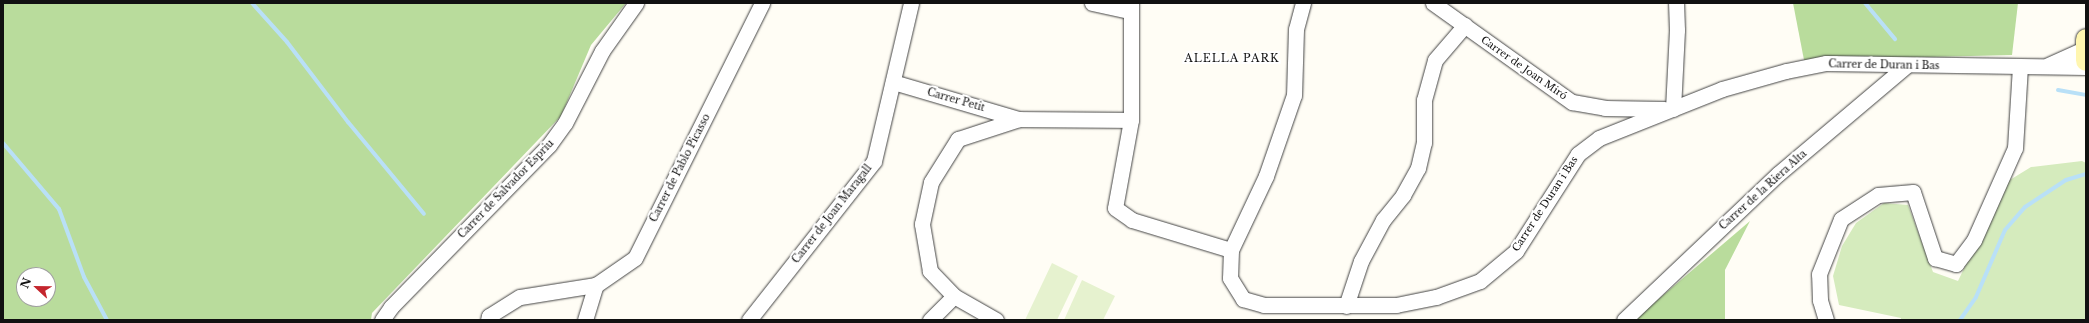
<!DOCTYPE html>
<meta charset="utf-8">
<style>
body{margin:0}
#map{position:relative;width:2089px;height:323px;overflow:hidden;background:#fffdf5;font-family:"Libre Baskerville",serif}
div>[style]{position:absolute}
.green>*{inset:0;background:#d5ebbd}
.forest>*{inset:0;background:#b9dc9c}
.pitch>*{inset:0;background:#e6f2cf}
.stream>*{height:4px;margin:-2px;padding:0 2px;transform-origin:2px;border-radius:2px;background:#b9e0f7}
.roads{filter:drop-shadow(0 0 1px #444) drop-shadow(0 0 1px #444)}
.street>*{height:15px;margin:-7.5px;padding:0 7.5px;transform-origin:7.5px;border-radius:7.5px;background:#fff}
.secondary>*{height:21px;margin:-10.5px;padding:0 10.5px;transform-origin:10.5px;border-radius:10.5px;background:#fff6b0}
span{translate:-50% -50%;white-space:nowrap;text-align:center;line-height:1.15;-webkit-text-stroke:4px #fff;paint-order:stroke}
.street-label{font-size:10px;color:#111}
.neighbourhood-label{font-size:11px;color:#111;letter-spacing:1px}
.frame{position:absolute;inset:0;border:4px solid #111;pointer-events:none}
.north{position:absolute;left:16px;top:267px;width:40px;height:40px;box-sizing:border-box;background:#fff;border:1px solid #a0a0a0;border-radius:50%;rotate:292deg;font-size:11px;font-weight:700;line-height:16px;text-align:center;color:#111}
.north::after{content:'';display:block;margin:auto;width:14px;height:18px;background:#c4262e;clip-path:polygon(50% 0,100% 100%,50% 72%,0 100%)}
</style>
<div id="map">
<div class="green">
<i style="clip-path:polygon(2082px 161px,2086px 163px,2086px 320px,1901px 320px,1901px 318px,1839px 305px,1833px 276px,1842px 246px,1856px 223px,1884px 203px,1908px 205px,1933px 272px,1958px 281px,2005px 183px,2031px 167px)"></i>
</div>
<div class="forest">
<i style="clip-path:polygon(evenodd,3px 3px,626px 3px,591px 45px,561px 116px,372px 313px,371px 320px,3px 320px,3px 3px,24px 275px,48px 275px,48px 299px,24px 299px,24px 275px)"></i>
<i style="clip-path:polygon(1793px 3px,2018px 3px,2012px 55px,1804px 60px)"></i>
<i style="clip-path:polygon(1750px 221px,1725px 270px,1725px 320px,1634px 320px)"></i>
</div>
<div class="pitch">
<i style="clip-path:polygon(1052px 263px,1078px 276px,1057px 320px,1025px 320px)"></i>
<i style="clip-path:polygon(1082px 280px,1115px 296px,1103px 320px,1064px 320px)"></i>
</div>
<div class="stream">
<i style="left:252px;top:3px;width:52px;rotate:48.1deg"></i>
<i style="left:287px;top:42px;width:101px;rotate:52.7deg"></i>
<i style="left:348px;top:122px;width:119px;rotate:50.4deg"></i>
<i style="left:1865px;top:3px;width:47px;rotate:50.2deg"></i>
<i style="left:2058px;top:90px;width:28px;rotate:10deg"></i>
<i style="left:3px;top:143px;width:87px;rotate:49.7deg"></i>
<i style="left:59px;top:209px;width:72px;rotate:69.8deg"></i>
<i style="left:84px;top:277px;width:49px;rotate:61.9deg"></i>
<i style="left:1960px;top:320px;width:28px;rotate:-55deg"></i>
<i style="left:1976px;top:297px;width:73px;rotate:-66.6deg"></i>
<i style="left:2005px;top:230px;width:30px;rotate:-49deg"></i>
<i style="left:2025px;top:207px;width:49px;rotate:-33.4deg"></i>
<i style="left:2066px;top:180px;width:21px;rotate:-17deg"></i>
</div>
<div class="roads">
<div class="street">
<i style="left:1092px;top:3px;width:40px;rotate:12deg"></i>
<i style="left:1131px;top:3px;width:117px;rotate:90deg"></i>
<i style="left:1131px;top:120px;width:89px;rotate:100.3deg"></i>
<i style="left:1115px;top:208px;width:21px;rotate:35deg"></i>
<i style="left:1132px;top:220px;width:103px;rotate:16.9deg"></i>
<i style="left:1303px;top:3px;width:27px;rotate:105deg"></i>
<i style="left:1296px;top:29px;width:66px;rotate:91.7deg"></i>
<i style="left:1294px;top:95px;width:86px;rotate:109.1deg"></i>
<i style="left:1266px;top:176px;width:82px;rotate:115.3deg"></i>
<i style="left:1231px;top:250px;width:28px;rotate:92deg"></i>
<i style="left:1230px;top:278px;width:25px;rotate:58deg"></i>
<i style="left:1243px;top:299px;width:22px;rotate:16deg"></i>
<i style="left:1264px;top:305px;width:132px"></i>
<i style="left:1396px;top:305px;width:41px;rotate:-11.3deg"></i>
<i style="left:1436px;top:297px;width:47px;rotate:-20deg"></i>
<i style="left:1480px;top:281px;width:47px;rotate:-39.8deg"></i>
<i style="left:1516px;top:251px;width:115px;rotate:-57.4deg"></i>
<i style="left:1578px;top:154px;width:26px;rotate:-37deg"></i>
<i style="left:1599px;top:138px;width:132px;rotate:-21.7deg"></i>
<i style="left:1722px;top:89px;width:66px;rotate:-15.7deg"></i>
<i style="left:1786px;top:71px;width:41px;rotate:-11.3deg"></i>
<i style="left:1826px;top:63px;width:260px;rotate:0.9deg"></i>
<i style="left:1433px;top:3px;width:171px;rotate:35.5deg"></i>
<i style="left:1572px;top:102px;width:34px;rotate:10deg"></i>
<i style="left:1605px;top:108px;width:59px;rotate:1deg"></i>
<i style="left:2048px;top:65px;width:39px;rotate:-24deg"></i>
<i style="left:893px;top:82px;width:131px;rotate:16.4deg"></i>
<i style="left:1673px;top:109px;width:79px;rotate:-87.1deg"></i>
<i style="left:1677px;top:30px;width:27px;rotate:-92deg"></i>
<i style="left:1346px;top:306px;width:47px;rotate:-71.6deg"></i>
<i style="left:1361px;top:261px;width:47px;rotate:-61.8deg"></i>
<i style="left:1383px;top:220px;width:32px;rotate:-51deg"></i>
<i style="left:1403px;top:195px;width:31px;rotate:-61deg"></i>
<i style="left:1418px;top:168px;width:26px;rotate:-77deg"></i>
<i style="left:1424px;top:143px;width:43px;rotate:-90deg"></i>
<i style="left:1424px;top:100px;width:41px;rotate:-74.6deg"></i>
<i style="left:1435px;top:60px;width:46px;rotate:-49.4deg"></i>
<i style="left:382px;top:320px;width:16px;rotate:-55deg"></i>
<i style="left:391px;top:307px;width:226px;rotate:-45.7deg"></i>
<i style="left:549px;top:145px;width:27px;rotate:-54deg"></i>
<i style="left:565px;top:123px;width:81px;rotate:-62.8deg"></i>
<i style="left:602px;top:51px;width:59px;rotate:-54.7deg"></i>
<i style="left:488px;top:320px;width:4px;rotate:-76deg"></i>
<i style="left:489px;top:316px;width:36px;rotate:-32deg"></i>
<i style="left:520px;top:297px;width:77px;rotate:-9deg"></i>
<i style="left:585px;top:320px;width:37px;rotate:-73deg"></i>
<i style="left:596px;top:285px;width:47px;rotate:-34.7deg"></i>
<i style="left:635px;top:258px;width:285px;rotate:-63.5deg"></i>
<i style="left:749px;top:320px;width:202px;rotate:-51.8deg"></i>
<i style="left:874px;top:161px;width:162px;rotate:-76.8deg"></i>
<i style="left:930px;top:320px;width:34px;rotate:-45deg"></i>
<i style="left:996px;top:320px;width:48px;rotate:-150.3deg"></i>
<i style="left:954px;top:296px;width:35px;rotate:-134deg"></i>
<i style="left:930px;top:271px;width:48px;rotate:-99.7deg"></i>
<i style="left:922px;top:224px;width:43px;rotate:-77.9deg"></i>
<i style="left:931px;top:182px;width:51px;rotate:-57.9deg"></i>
<i style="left:958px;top:139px;width:64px;rotate:-18.2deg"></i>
<i style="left:1019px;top:119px;width:112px;rotate:0.5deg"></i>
<i style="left:1624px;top:320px;width:212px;rotate:-43.5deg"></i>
<i style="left:1778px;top:174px;width:169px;rotate:-40.2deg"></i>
<i style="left:1826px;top:320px;width:21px;rotate:-107deg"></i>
<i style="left:1820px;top:300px;width:26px;rotate:-92deg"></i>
<i style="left:1819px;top:274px;width:59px;rotate:-68.2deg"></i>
<i style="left:1841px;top:219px;width:44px;rotate:-33deg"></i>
<i style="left:1878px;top:195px;width:35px;rotate:-5deg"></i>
<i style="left:1913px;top:192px;width:70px;rotate:71.6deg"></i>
<i style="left:1935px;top:258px;width:22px;rotate:16deg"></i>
<i style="left:1956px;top:264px;width:30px;rotate:-53deg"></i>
<i style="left:1974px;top:240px;width:101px;rotate:-66deg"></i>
<i style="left:2015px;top:148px;width:81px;rotate:-86.5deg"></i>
</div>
<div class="secondary">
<i style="left:2086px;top:39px;width:21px;rotate:90deg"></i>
</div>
</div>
<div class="street-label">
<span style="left:1884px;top:65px;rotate:1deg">Carrer de Duran i Bas</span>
<span style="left:1524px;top:68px;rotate:35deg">Carrer de Joan Miró</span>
<span style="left:956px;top:100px;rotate:16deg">Carrer Petit</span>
<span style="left:680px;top:168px;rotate:-63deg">Carrer de Pablo Picasso</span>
<span style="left:506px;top:189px;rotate:-46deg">Carrer de Salvador Espriu</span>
<span style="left:1763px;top:190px;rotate:-42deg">Carrer de la Riera Alta</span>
<span style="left:1545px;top:204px;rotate:-57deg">Carrer de Duran i Bas</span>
<span style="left:832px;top:214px;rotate:-52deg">Carrer de Joan Maragall</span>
</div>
<div class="neighbourhood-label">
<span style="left:1232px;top:58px">ALELLA PARK</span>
</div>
<div class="frame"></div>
<div class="north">N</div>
</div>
